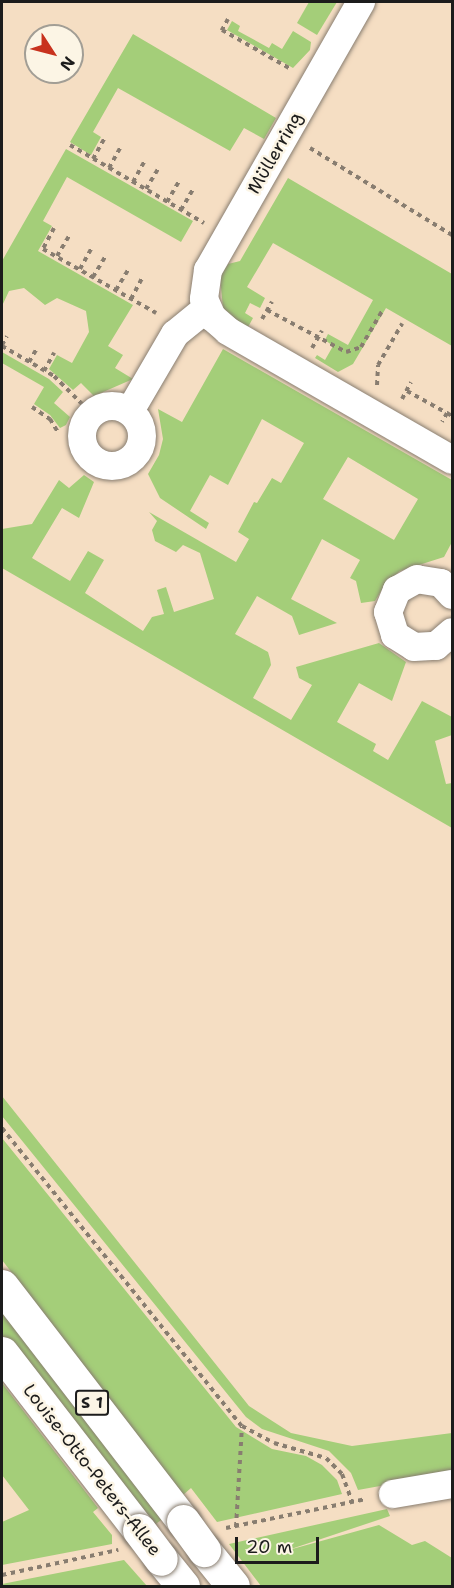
<!DOCTYPE html>
<meta charset="utf-8">
<style>
body{margin:0}
#map{position:relative;width:454px;height:1588px;overflow:hidden;background:#f5dec3;font-family:"Shantell Sans",sans-serif}
div>[style]{position:absolute}
.green>*{inset:0;background:#a4ce79;transform-origin:0 0}
.path>*{height:4px;margin-top:-2px;transform-origin:0;background:repeating-linear-gradient(90deg,#887d70 0 4.5px,transparent 0 9px)}
.roads{filter:drop-shadow(0 0 2px #887d70) drop-shadow(0 0 2px #887d70)}
.minor>*{height:28px;margin:-14px;padding:0 14px;transform-origin:14px;border-radius:14px;background:#fff}
.minor>.ring{margin:-14px;padding:0;box-sizing:content-box;background:none;border:28px solid #fff;border-radius:50%}
.primary>*{height:33px;margin:-16.5px;padding:0 16.5px;transform-origin:16.5px;border-radius:16.5px;background:#fff}
.bridges{filter:drop-shadow(0 0 2px #887d70) drop-shadow(0 0 2px #887d70)}
.primary-bridge>*{height:33px;margin:-16.5px;padding:0 16.5px;transform-origin:16.5px;border-radius:16.5px;background:#fff}
span{translate:-50% -50%;white-space:nowrap;text-align:center;line-height:1.15;-webkit-text-stroke:5px #fcf5e5;paint-order:stroke}
.shield-label span{padding:2px 4px;background:#fcf5e5;border:2px solid;border-radius:4px;-webkit-text-stroke-width:0}
.shield-label{font-size:16px;color:#1c1c1c;font-weight:700}
.street-label{font-size:18px;color:#1c1c1c}
.frame{position:absolute;inset:0;border:3px solid #1c1c1c;pointer-events:none}
.north{position:absolute;left:24px;top:24px;width:60px;height:60px;box-sizing:border-box;background:#fcf5e5;border:2px solid #a29e95;border-radius:50%;rotate:126deg;font-size:16px;font-weight:700;line-height:24px;text-align:center;color:#1c1c1c}
.north::after{content:'';display:block;margin:auto;width:21px;height:27px;background:#c8321e;clip-path:polygon(50% 0,100% 100%,50% 72%,0 100%)}
.scale{position:absolute;left:235px;top:1537px;width:84px;height:27px;box-sizing:border-box;border:3px solid #1c1c1c;border-top:0;padding-left:8px;font-size:18px;line-height:21px;white-space:nowrap;color:#1c1c1c;-webkit-text-stroke:4px #fcf5e5;paint-order:stroke}
</style>
<div id="map">
<div class="green">
<i style="clip-path:polygon(309px 2px,337px 2px,317px 35px,297px 23px)"></i>
<i style="clip-path:polygon(232px 21px,240px 26px,238px 31px,269px 48px,272px 43px,282px 49px,293px 31px,311px 42px,310px 50px,293px 68px,227px 30px)"></i>
<i style="clip-path:polygon(133px 34px,276px 118px,264px 139px,244px 128px,230px 151px,118px 88px,93px 132px,101px 137px,91px 155px,70px 142px)"></i>
<i style="clip-path:polygon(66px 149px,193px 221px,181px 242px,67px 177px,43px 221px,52px 226px,38px 251px,133px 305px,108px 346px,123px 355px,115px 368px,133px 379px,94px 396px,81px 383px,73px 390px,49px 369px,57px 355px,72px 363px,89px 332px,86px 311px,57px 298px,45px 305px,24px 288px,9px 291px,2px 306px,2px 261px)"></i>
<i style="clip-path:polygon(288px 178px,452px 274px,452px 346px,386px 308px,353px 364px,338px 372px,315px 358px,317px 355px,325px 360px,333px 346px,325px 340px,328px 334px,348px 345px,373px 300px,273px 243px,247px 287px,265px 298px,260px 308px,250px 303px,245px 313px,253px 318px,247px 329px,223px 308px,220px 277px,228px 264px,240px 261px)"></i>
<i style="clip-path:polygon(evenodd,223px 349px,452px 480px,452px 542px,444px 557px,400px 571px,386px 583px,375px 601px,361px 603px,356px 581px,350px 578px,360px 560px,322px 539px,291px 599px,337px 623px,299px 635px,292px 616px,257px 596px,235px 634px,268px 652px,270px 659px,271px 665px,253px 698px,291px 720px,312px 685px,299px 678px,296px 667px,379px 643px,406px 662px,392px 701px,359px 683px,337px 722px,376px 744px,373px 751px,388px 760px,422px 701px,452px 717px,452px 735px,435px 741px,446px 784px,452px 783px,452px 828px,2px 568px,2px 529px,32px 524px,59px 480px,69px 488px,84px 475px,94px 482px,79px 518px,62px 508px,32px 558px,70px 581px,88px 551px,104px 560px,85px 593px,143px 631px,152px 617px,164px 614px,157px 590px,166px 587px,174px 612px,214px 599px,200px 553px,183px 545px,176px 552px,155px 541px,152px 530px,157px 521px,149px 512px,236px 562px,249px 539px,238px 532px,254px 502px,257px 503px,272px 478px,281px 483px,304px 443px,262px 419px,228px 485px,210px 475px,190px 511px,209px 523px,206px 529px,160px 498px,148px 474px,159px 455px,163px 439px,158px 409px,182px 422px,223px 349px,348px 457px,418px 499px,394px 540px,323px 499px,348px 457px)"></i>
<i style="clip-path:polygon(2px 352px,49px 379px,63px 392px,54px 403px,70px 417px,66px 425px,60px 428px,50px 415px,34px 404px,44px 387px,2px 363px)"></i>
<i style="clip-path:polygon(2px 1096px,249px 1406px,291px 1433px,352px 1446px,452px 1433px,452px 1473px,358px 1490px,351px 1473px,329px 1451px,262px 1429px,246px 1417px,2px 1116px)"></i>
<i style="clip-path:polygon(2px 1138px,236px 1427px,272px 1449px,306px 1456px,322px 1465px,337px 1480px,342px 1494px,217px 1522px,191px 1488px,183px 1495px,2px 1260px)"></i>
<i style="left:2px;top:1308px;width:265px;height:19px;rotate:53deg"></i>
<i style="clip-path:polygon(2px 1383px,98px 1508px,93px 1512px,112px 1535px,112px 1544px,2px 1565px,2px 1522px,29px 1510px,2px 1475px)"></i>
<i style="clip-path:polygon(387px 1509px,390px 1516px,285px 1551px,379px 1525px,412px 1545px,425px 1541px,452px 1558px,452px 1586px,261px 1586px,229px 1544px)"></i>
<i style="clip-path:polygon(124px 1560px,147px 1586px,2px 1586px,2px 1584px)"></i>
</div>
<div class="path">
<i style="left:228px;top:19px;width:13px;rotate:119deg"></i>
<i style="left:222px;top:30px;width:79px;rotate:29.5deg"></i>
<i style="left:70px;top:145px;width:155px;rotate:30.2deg"></i>
<i style="left:310px;top:148px;width:167px;rotate:31.5deg"></i>
<i style="left:93px;top:159px;width:23px;rotate:-61deg"></i>
<i style="left:109px;top:168px;width:23px;rotate:-61deg"></i>
<i style="left:133px;top:182px;width:23px;rotate:-61deg"></i>
<i style="left:146px;top:189px;width:23px;rotate:-59deg"></i>
<i style="left:167px;top:202px;width:24px;rotate:-60deg"></i>
<i style="left:181px;top:210px;width:24px;rotate:-60deg"></i>
<i style="left:54px;top:228px;width:24px;rotate:118deg"></i>
<i style="left:43px;top:249px;width:130px;rotate:29.5deg"></i>
<i style="left:57px;top:256px;width:23px;rotate:-59deg"></i>
<i style="left:80px;top:269px;width:23px;rotate:-61deg"></i>
<i style="left:93px;top:277px;width:23px;rotate:-59deg"></i>
<i style="left:116px;top:290px;width:23px;rotate:-59deg"></i>
<i style="left:131px;top:299px;width:24px;rotate:-62deg"></i>
<i style="left:267px;top:310px;width:89px;rotate:28deg"></i>
<i style="left:346px;top:352px;width:16px;rotate:-18deg"></i>
<i style="left:361px;top:347px;width:42px;rotate:-59.7deg"></i>
<i style="left:262px;top:319px;width:20px;rotate:-60deg"></i>
<i style="left:2px;top:345px;width:10px;rotate:-61deg"></i>
<i style="left:2px;top:346px;width:60px;rotate:30deg"></i>
<i style="left:54px;top:376px;width:54px;rotate:45deg"></i>
<i style="left:312px;top:348px;width:20px;rotate:-60deg"></i>
<i style="left:29px;top:362px;width:16px;rotate:-60deg"></i>
<i style="left:44px;top:371px;width:21px;rotate:-61deg"></i>
<i style="left:377px;top:385px;width:20px;rotate:-87deg"></i>
<i style="left:378px;top:365px;width:48px;rotate:-59.7deg"></i>
<i style="left:407px;top:391px;width:46px;rotate:28.8deg"></i>
<i style="left:447px;top:413px;width:10px;rotate:119deg"></i>
<i style="left:402px;top:399px;width:19px;rotate:-62deg"></i>
<i style="left:32px;top:407px;width:22px;rotate:34deg"></i>
<i style="left:50px;top:419px;width:17px;rotate:59deg"></i>
<i style="left:447px;top:413px;width:6px;rotate:31deg"></i>
<i style="left:2px;top:1128px;width:383px;rotate:51.2deg"></i>
<i style="left:242px;top:1426px;width:36px;rotate:28deg"></i>
<i style="left:274px;top:1443px;width:54px;rotate:16.1deg"></i>
<i style="left:326px;top:1458px;width:23px;rotate:45deg"></i>
<i style="left:342px;top:1474px;width:29px;rotate:70deg"></i>
<i style="left:236px;top:1527px;width:100px;rotate:-86.6deg"></i>
<i style="left:226px;top:1528px;width:143px;rotate:-11.7deg"></i>
<i style="left:2px;top:1575px;width:119px;rotate:-12.2deg"></i>
</div>
<div class="roads">
<div class="minor">
<i style="left:361px;top:2px;width:309px;rotate:119.7deg"></i>
<i style="left:208px;top:270px;width:29px;rotate:98deg"></i>
<i style="left:204px;top:299px;width:20px;rotate:66deg"></i>
<i style="left:212px;top:317px;width:21px;rotate:41deg"></i>
<i style="left:228px;top:331px;width:258px;rotate:29.9deg"></i>
<i class="ring" style="left:82px;top:406px;width:32px;height:32px"></i>
<i style="left:130px;top:411px;width:89px;rotate:-59.7deg"></i>
<i style="left:175px;top:334px;width:41px;rotate:-39.1deg"></i>
<i style="left:452px;top:595px;width:16px;rotate:-133deg"></i>
<i style="left:441px;top:583px;width:24px;rotate:-171deg"></i>
<i style="left:417px;top:579px;width:23px;rotate:151deg"></i>
<i style="left:397px;top:590px;width:24px;rotate:112deg"></i>
<i style="left:388px;top:612px;width:24px;rotate:73deg"></i>
<i style="left:395px;top:635px;width:22px;rotate:32deg"></i>
<i style="left:414px;top:647px;width:22px;rotate:-3deg"></i>
<i style="left:436px;top:646px;width:21px;rotate:-41deg"></i>
<i style="left:393px;top:1494px;width:60px;rotate:-9.6deg"></i>
</div>
<div class="primary">
<i style="left:2px;top:1286px;width:297px;rotate:52.4deg"></i>
<i style="left:2px;top:1353px;width:224px;rotate:52.3deg"></i>
<i style="left:204px;top:1550px;width:46px;rotate:51.1deg"></i>
<i style="left:161px;top:1559px;width:35px;rotate:51deg"></i>
</div>
</div>
<div class="bridges">
<div class="primary-bridge">
<i style="left:183px;top:1521px;width:36px;rotate:54deg"></i>
<i style="left:139px;top:1530px;width:36px;rotate:53deg"></i>
</div>
</div>
<div class="shield-label">
<span style="left:92px;top:1403px">S 1</span>
</div>
<div class="street-label">
<span style="left:275px;top:153px;rotate:-60deg">Müllerring</span>
<span style="left:92px;top:1470px;rotate:52deg">Louise-Otto-Peters-Allee</span>
</div>
<div class="frame"></div>
<div class="north">N</div>
<div class="scale">20 m</div>
</div>
